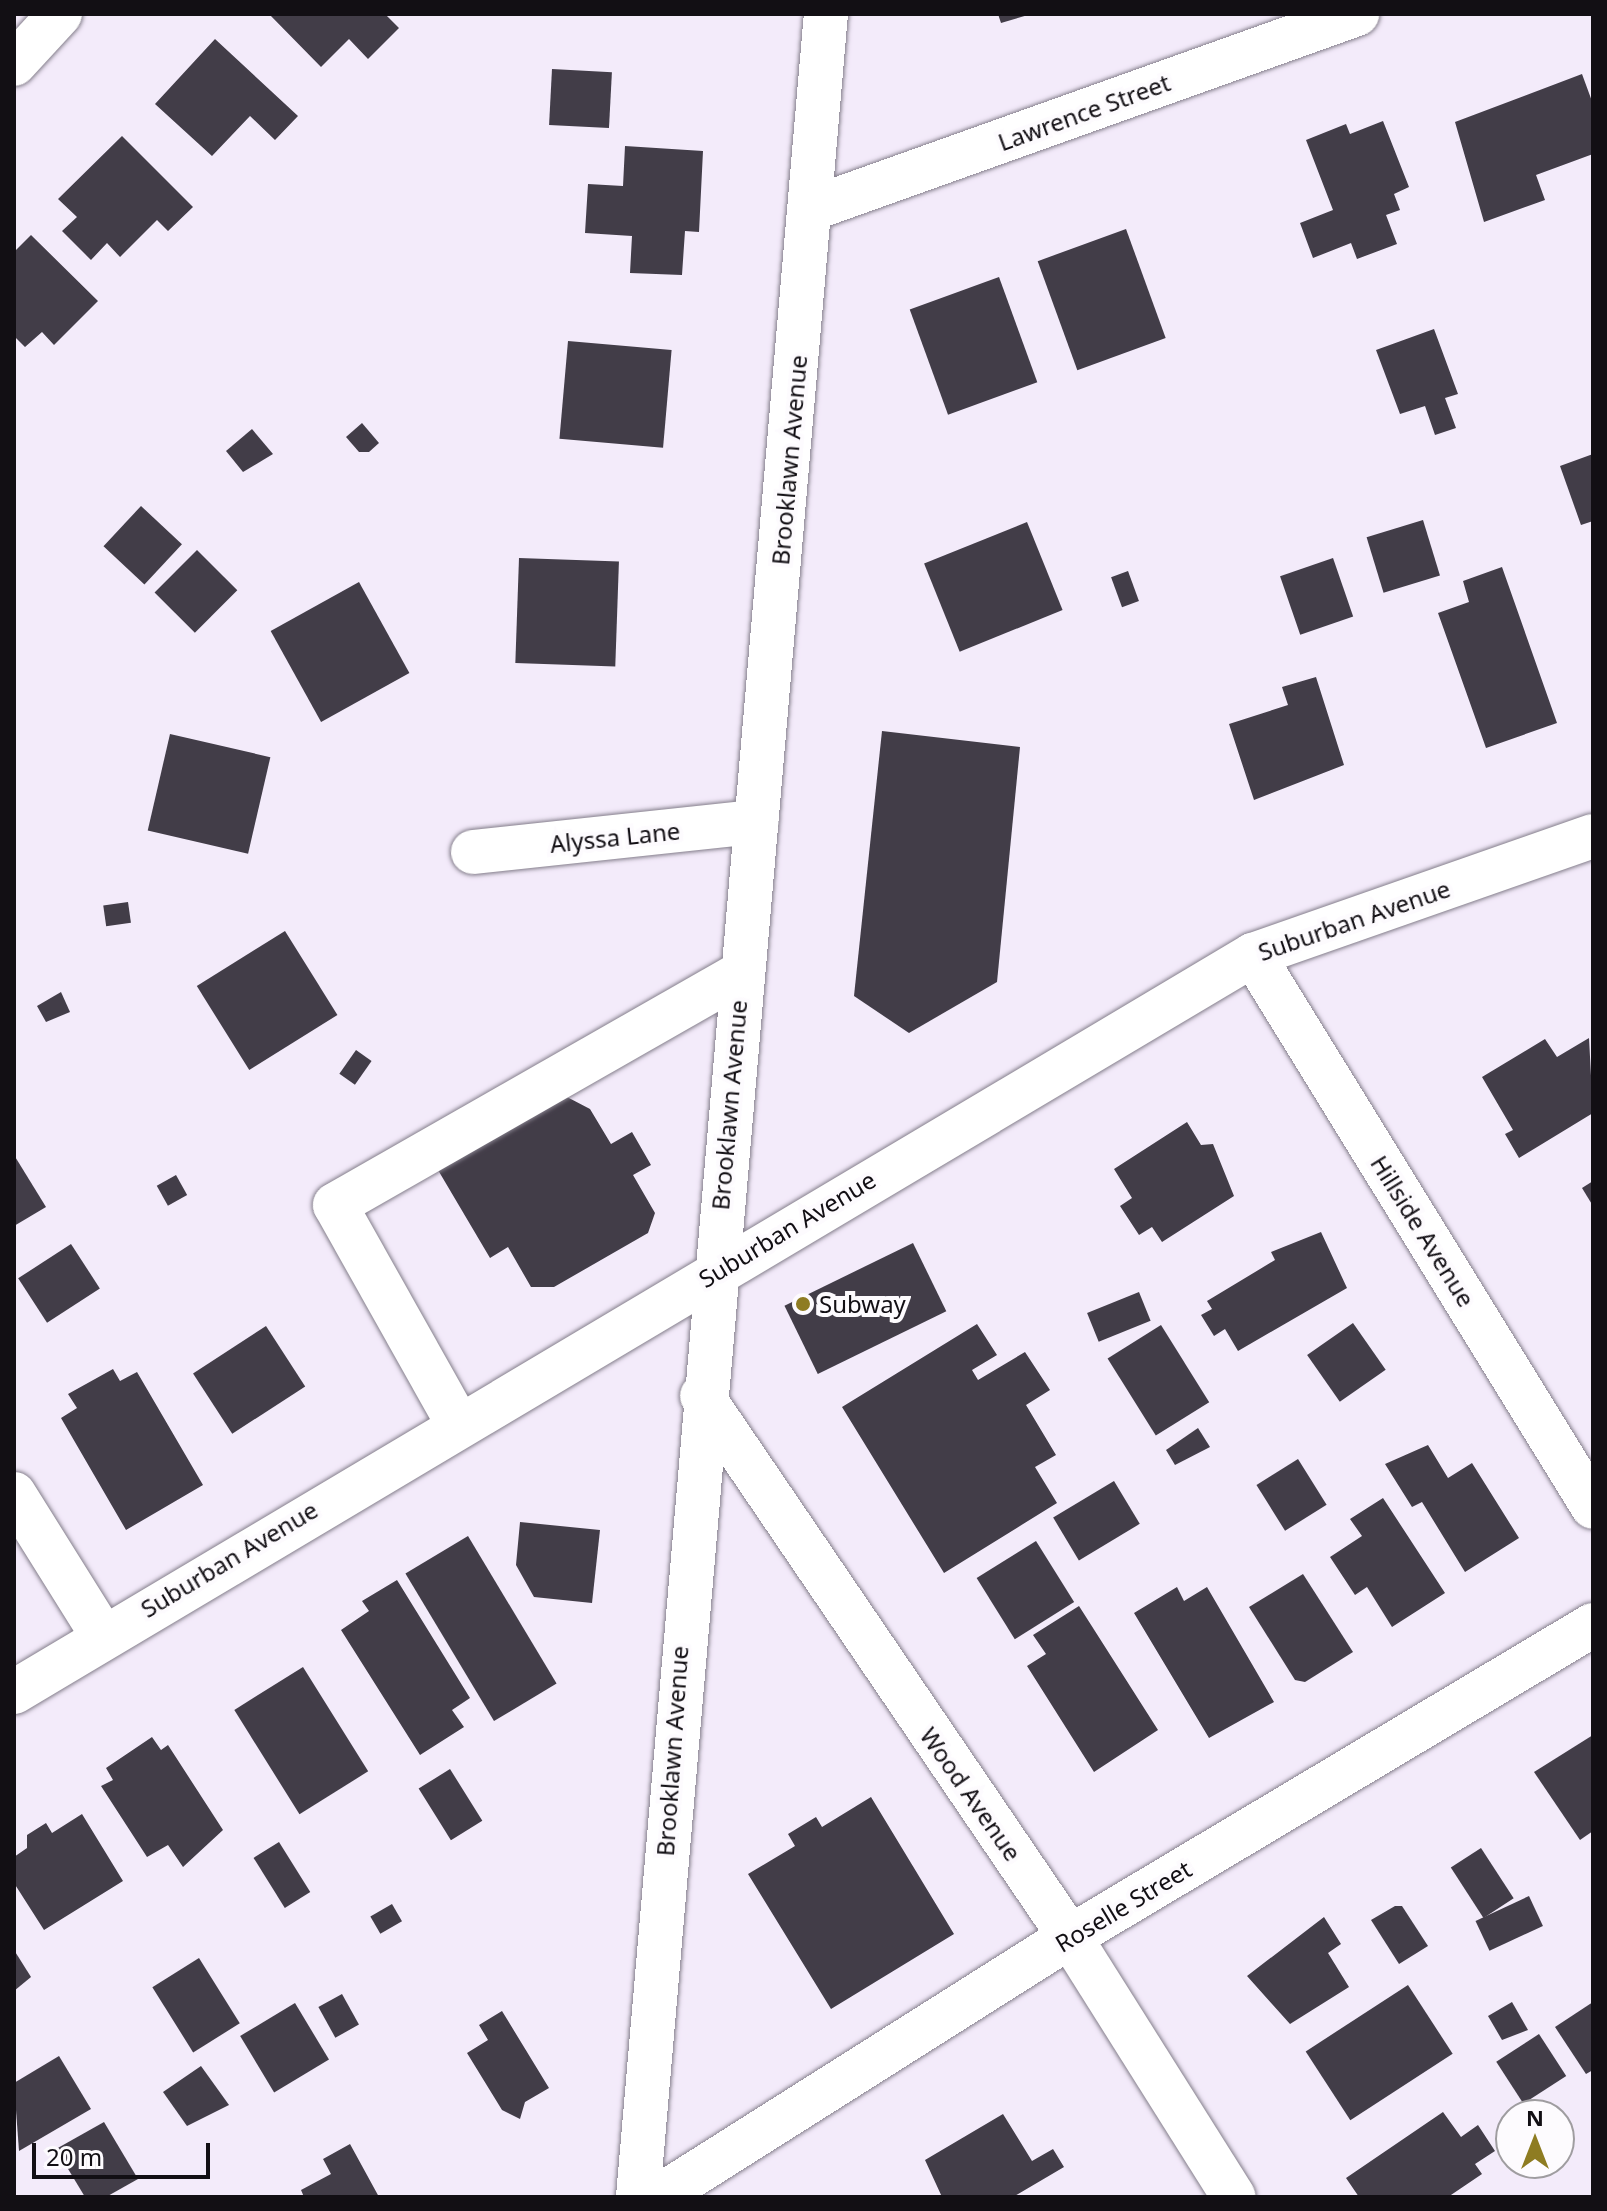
<!DOCTYPE html>
<style>
body{margin:0}
#map{position:relative;width:1607px;height:2211px;overflow:hidden;background:#f3ebfa;font-family:"Noto Sans",sans-serif}
div>[style]{position:absolute}
.building>*{inset:0;background:#423d48;transform-origin:0 0}
.roads{filter:drop-shadow(0 0 2px #847e8b) drop-shadow(0 0 2px #847e8b)}
.minor>*{height:44px;margin:-22px;padding:0 22px;transform-origin:22px;border-radius:22px;background:#fff}
.dots>*{width:22px;height:22px;translate:-50% -50%;box-sizing:border-box;border:4px solid #fdfbfe;border-radius:50%}
span{translate:-50% -50%;white-space:nowrap;text-align:center;line-height:1.15;-webkit-text-stroke:8px #fdfbfe;paint-order:stroke}
.street-label{font-size:24px;color:#120f14}
.poi-label{font-size:24px;color:#120f14}
.left{translate:0 -50%;text-align:left}
.frame{position:absolute;inset:0;border:16px solid #120f14;pointer-events:none}
.north{position:absolute;left:1495px;top:2099px;width:80px;height:80px;box-sizing:border-box;background:#fdfbfe;border:2px solid #9f9da0;border-radius:50%;rotate:0deg;font-size:22px;font-weight:700;line-height:32px;text-align:center;color:#120f14}
.north::after{content:'';display:block;margin:auto;width:28px;height:36px;background:#8e7c22;clip-path:polygon(50% 0,100% 100%,50% 72%,0 100%)}
.scale{position:absolute;left:32px;top:2143px;width:178px;height:36px;box-sizing:border-box;border:4px solid #120f14;border-top:0;padding-left:10px;font-size:24px;line-height:28px;white-space:nowrap;color:#120f14;-webkit-text-stroke:6px #fdfbfe;paint-order:stroke}
</style>
<div id="map">
<div class="building">
<i style="clip-path:polygon(269px 14px,385px 14px,399px 28px,368px 59px,349px 39px,321px 67px)"></i>
<i style="clip-path:polygon(998px 14px,1028px 14px,1028px 15px,1001px 23px)"></i>
<i style="clip-path:polygon(215px 39px,298px 116px,275px 140px,250px 116px,212px 156px,155px 104px)"></i>
<i style="left:552px;top:69px;width:60px;height:56px;rotate:3deg"></i>
<i style="clip-path:polygon(1582px 74px,1593px 104px,1593px 154px,1536px 175px,1545px 200px,1484px 222px,1455px 122px)"></i>
<i style="clip-path:polygon(1383px 121px,1409px 187px,1394px 194px,1400px 210px,1386px 215px,1397px 244px,1357px 259px,1351px 243px,1313px 258px,1300px 223px,1333px 210px,1306px 140px,1346px 124px,1350px 134px)"></i>
<i style="clip-path:polygon(122px 136px,193px 207px,168px 231px,157px 220px,120px 257px,107px 243px,91px 260px,62px 231px,77px 217px,58px 199px)"></i>
<i style="clip-path:polygon(625px 146px,703px 151px,699px 232px,685px 231px,682px 275px,630px 273px,632px 236px,585px 233px,588px 184px,623px 186px)"></i>
<i style="left:1126px;top:229px;width:116px;height:94px;rotate:70deg"></i>
<i style="clip-path:polygon(31px 235px,98px 301px,54px 345px,42px 332px,25px 347px,14px 336px,14px 252px)"></i>
<i style="left:999px;top:277px;width:112px;height:95px;rotate:70deg"></i>
<i style="clip-path:polygon(1434px 329px,1458px 394px,1445px 398px,1456px 428px,1435px 435px,1425px 406px,1400px 414px,1376px 350px)"></i>
<i style="left:568px;top:341px;width:104px;height:98px;rotate:5deg"></i>
<i style="clip-path:polygon(362px 423px,379px 443px,369px 452px,359px 452px,346px 437px)"></i>
<i style="clip-path:polygon(252px 429px,273px 454px,243px 472px,226px 451px)"></i>
<i style="clip-path:polygon(1593px 454px,1593px 521px,1581px 525px,1560px 466px)"></i>
<i style="left:141px;top:506px;width:56px;height:55px;rotate:43deg"></i>
<i style="left:1423px;top:520px;width:58px;height:59px;rotate:73deg"></i>
<i style="left:1027px;top:522px;width:95px;height:111px;rotate:68deg"></i>
<i style="left:197px;top:550px;width:57px;height:60px;rotate:45deg"></i>
<i style="left:519px;top:558px;width:100px;height:105px;rotate:2deg"></i>
<i style="left:1333px;top:558px;width:62px;height:56px;rotate:71deg"></i>
<i style="clip-path:polygon(1502px 567px,1557px 723px,1486px 748px,1438px 613px,1469px 602px,1463px 581px)"></i>
<i style="left:1128px;top:571px;width:32px;height:18px;rotate:70deg"></i>
<i style="left:359px;top:582px;width:104px;height:101px;rotate:61deg"></i>
<i style="clip-path:polygon(1316px 677px,1344px 765px,1254px 800px,1229px 724px,1288px 705px,1282px 687px)"></i>
<i style="clip-path:polygon(882px 731px,1020px 747px,997px 982px,909px 1033px,854px 996px)"></i>
<i style="left:170px;top:734px;width:103px;height:99px;rotate:13deg"></i>
<i style="left:128px;top:902px;width:21px;height:25px;rotate:82deg"></i>
<i style="left:285px;top:931px;width:99px;height:104px;rotate:58deg"></i>
<i style="clip-path:polygon(61px 992px,70px 1012px,46px 1022px,37px 1006px)"></i>
<i style="clip-path:polygon(1589px 1038px,1593px 1113px,1519px 1158px,1505px 1134px,1513px 1130px,1482px 1077px,1545px 1039px,1557px 1057px)"></i>
<i style="left:356px;top:1050px;width:19px;height:29px;rotate:35deg"></i>
<i style="clip-path:polygon(567px 1097px,590px 1109px,611px 1144px,632px 1132px,651px 1165px,633px 1175px,655px 1213px,648px 1233px,554px 1287px,531px 1287px,508px 1247px,490px 1258px,438px 1170px)"></i>
<i style="clip-path:polygon(1187px 1122px,1201px 1145px,1213px 1144px,1234px 1196px,1162px 1242px,1152px 1227px,1139px 1235px,1120px 1206px,1132px 1198px,1114px 1169px)"></i>
<i style="clip-path:polygon(14px 1155px,46px 1207px,14px 1226px)"></i>
<i style="left:176px;top:1175px;width:23px;height:22px;rotate:61deg"></i>
<i style="clip-path:polygon(1593px 1181px,1593px 1206px,1582px 1188px)"></i>
<i style="clip-path:polygon(1321px 1232px,1347px 1288px,1238px 1351px,1225px 1329px,1214px 1336px,1201px 1315px,1212px 1309px,1207px 1301px,1275px 1260px,1271px 1252px)"></i>
<i style="left:913px;top:1243px;width:76px;height:143px;rotate:64deg"></i>
<i style="left:71px;top:1244px;width:53px;height:63px;rotate:57deg"></i>
<i style="left:1139px;top:1292px;width:31px;height:56px;rotate:68deg"></i>
<i style="left:1353px;top:1323px;width:57px;height:56px;rotate:55deg"></i>
<i style="clip-path:polygon(977px 1324px,997px 1355px,972px 1370px,978px 1380px,1025px 1352px,1050px 1390px,1026px 1405px,1056px 1455px,1035px 1467px,1057px 1503px,944px 1573px,842px 1407px)"></i>
<i style="left:1161px;top:1325px;width:91px;height:63px;rotate:58deg"></i>
<i style="left:266px;top:1326px;width:72px;height:87px;rotate:57deg"></i>
<i style="clip-path:polygon(113px 1369px,120px 1381px,137px 1372px,203px 1485px,126px 1530px,61px 1418px,77px 1408px,68px 1394px)"></i>
<i style="clip-path:polygon(1198px 1428px,1210px 1447px,1175px 1465px,1166px 1450px)"></i>
<i style="clip-path:polygon(1428px 1445px,1448px 1478px,1472px 1463px,1519px 1538px,1465px 1572px,1422px 1502px,1412px 1507px,1385px 1464px)"></i>
<i style="left:1298px;top:1459px;width:54px;height:49px;rotate:58deg"></i>
<i style="left:1114px;top:1481px;width:50px;height:71px;rotate:59deg"></i>
<i style="clip-path:polygon(1383px 1498px,1445px 1593px,1392px 1627px,1367px 1587px,1355px 1595px,1330px 1557px,1362px 1536px,1350px 1519px)"></i>
<i style="clip-path:polygon(520px 1522px,600px 1530px,592px 1603px,534px 1597px,516px 1565px)"></i>
<i style="left:468px;top:1536px;width:172px;height:73px;rotate:59deg"></i>
<i style="left:1036px;top:1541px;width:72px;height:70px;rotate:58deg"></i>
<i style="clip-path:polygon(1303px 1574px,1353px 1652px,1305px 1682px,1295px 1680px,1249px 1607px)"></i>
<i style="clip-path:polygon(397px 1580px,470px 1698px,452px 1710px,464px 1727px,420px 1755px,341px 1630px,369px 1611px,362px 1601px)"></i>
<i style="clip-path:polygon(1177px 1587px,1184px 1601px,1207px 1587px,1274px 1702px,1209px 1738px,1134px 1613px)"></i>
<i style="clip-path:polygon(1079px 1606px,1158px 1730px,1094px 1772px,1027px 1666px,1046px 1654px,1033px 1635px)"></i>
<i style="left:303px;top:1667px;width:123px;height:81px;rotate:58deg"></i>
<i style="clip-path:polygon(1593px 1735px,1593px 1831px,1580px 1840px,1534px 1772px)"></i>
<i style="clip-path:polygon(152px 1737px,161px 1750px,168px 1745px,223px 1830px,183px 1867px,168px 1845px,147px 1857px,101px 1786px,113px 1780px,106px 1768px)"></i>
<i style="left:450px;top:1769px;width:61px;height:37px;rotate:58deg"></i>
<i style="clip-path:polygon(871px 1797px,954px 1934px,831px 2009px,748px 1874px,795px 1846px,788px 1834px,816px 1817px,822px 1827px)"></i>
<i style="clip-path:polygon(82px 1814px,123px 1881px,44px 1930px,14px 1883px,14px 1857px,27px 1848px,27px 1835px,46px 1823px,52px 1833px)"></i>
<i style="left:279px;top:1842px;width:59px;height:30px;rotate:58deg"></i>
<i style="left:1481px;top:1848px;width:60px;height:36px;rotate:57deg"></i>
<i style="left:1529px;top:1896px;width:33px;height:59px;rotate:65deg"></i>
<i style="left:392px;top:1904px;width:20px;height:25px;rotate:60deg"></i>
<i style="clip-path:polygon(1395px 1906px,1402px 1906px,1428px 1946px,1399px 1964px,1371px 1920px)"></i>
<i style="clip-path:polygon(1324px 1917px,1341px 1944px,1328px 1953px,1349px 1987px,1290px 2024px,1247px 1976px)"></i>
<i style="clip-path:polygon(14px 1950px,31px 1977px,14px 1991px)"></i>
<i style="left:199px;top:1958px;width:77px;height:55px;rotate:58deg"></i>
<i style="left:1408px;top:1985px;width:82px;height:122px;rotate:57deg"></i>
<i style="left:342px;top:1994px;width:35px;height:27px;rotate:61deg"></i>
<i style="clip-path:polygon(1512px 2002px,1528px 2030px,1502px 2040px,1488px 2016px)"></i>
<i style="clip-path:polygon(1593px 2002px,1593px 2070px,1586px 2074px,1555px 2027px)"></i>
<i style="left:295px;top:2003px;width:66px;height:64px;rotate:59deg"></i>
<i style="clip-path:polygon(502px 2011px,549px 2088px,525px 2102px,520px 2119px,502px 2110px,467px 2053px,488px 2040px,479px 2025px)"></i>
<i style="left:1539px;top:2034px;width:50px;height:51px;rotate:57deg"></i>
<i style="clip-path:polygon(59px 2056px,91px 2109px,19px 2151px,14px 2083px)"></i>
<i style="clip-path:polygon(201px 2066px,229px 2105px,187px 2126px,163px 2092px)"></i>
<i style="clip-path:polygon(1443px 2112px,1461px 2137px,1478px 2125px,1495px 2151px,1475px 2164px,1482px 2174px,1448px 2197px,1359px 2197px,1346px 2178px)"></i>
<i style="clip-path:polygon(1003px 2114px,1032px 2161px,1053px 2149px,1064px 2167px,1013px 2197px,942px 2197px,925px 2160px)"></i>
<i style="clip-path:polygon(104px 2122px,138px 2179px,106px 2197px,85px 2197px,56px 2149px)"></i>
<i style="clip-path:polygon(350px 2144px,379px 2197px,304px 2197px,301px 2190px,331px 2174px,323px 2159px)"></i>
</div>
<div class="roads">
<div class="minor">
<i style="left:14px;top:64px;width:68px;rotate:-47.4deg"></i>
<i style="left:811px;top:209px;width:580px;rotate:-19.65deg"></i>
<i style="left:473px;top:852px;width:285px;rotate:-6.1deg"></i>
<i style="left:1253px;top:955px;width:648px;rotate:58.37deg"></i>
<i style="left:702px;top:1396px;width:654px;rotate:55.78deg"></i>
<i style="left:1070px;top:1937px;width:307px;rotate:57.8deg"></i>
<i style="left:458px;top:1424px;width:251px;rotate:-119.3deg"></i>
<i style="left:335px;top:1205px;width:468px;rotate:-29.7deg"></i>
<i style="left:14px;top:1494px;width:166px;rotate:58deg"></i>
<i style="left:14px;top:1692px;width:1442px;rotate:-30.75deg"></i>
<i style="left:1253px;top:955px;width:360px;rotate:-19.3deg"></i>
<i style="left:638px;top:2197px;width:2191px;rotate:-85.08deg"></i>
<i style="left:658px;top:2197px;width:487px;rotate:-32.3deg"></i>
<i style="left:1070px;top:1937px;width:609px;rotate:-30.82deg"></i>
</div>
</div>
<div class="dots">
<i style="left:803px;top:1304px;background:#8e7c22"></i>
</div>
<div class="street-label">
<span style="left:1084px;top:112px;rotate:-20deg">Lawrence Street</span>
<span style="left:789px;top:460px;rotate:-85deg">Brooklawn Avenue</span>
<span style="left:615px;top:837px;rotate:-6deg">Alyssa Lane</span>
<span style="left:1354px;top:920px;rotate:-19deg">Suburban Avenue</span>
<span style="left:729px;top:1105px;rotate:-85deg">Brooklawn Avenue</span>
<span style="left:787px;top:1229px;rotate:-31deg">Suburban Avenue</span>
<span style="left:1423px;top:1231px;rotate:58deg">Hillside Avenue</span>
<span style="left:229px;top:1559px;rotate:-31deg">Suburban Avenue</span>
<span style="left:672px;top:1751px;rotate:-86deg">Brooklawn Avenue</span>
<span style="left:971px;top:1794px;rotate:55deg">Wood Avenue</span>
<span style="left:1123px;top:1906px;rotate:-31deg">Roselle Street</span>
</div>
<div class="poi-label">
<span class="left" style="left:819px;top:1304px">Subway</span>
</div>
<div class="frame"></div>
<div class="north">N</div>
<div class="scale">20 m</div>
</div>
